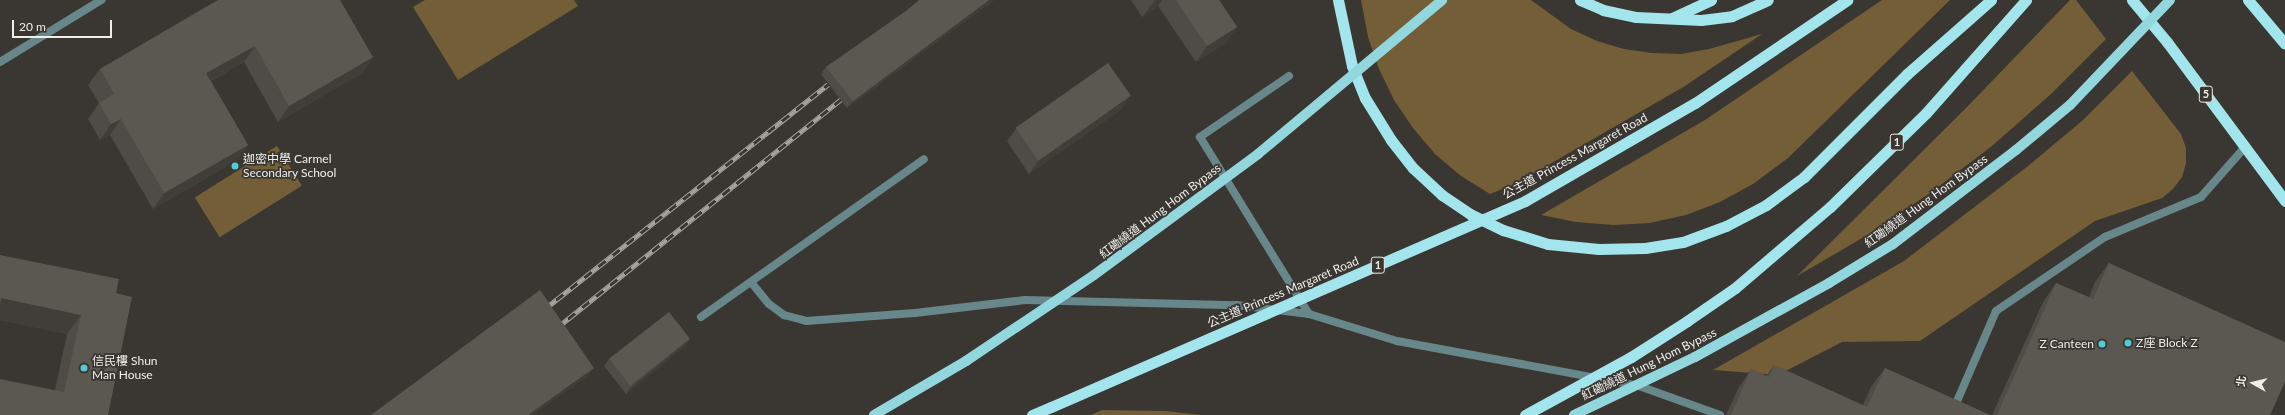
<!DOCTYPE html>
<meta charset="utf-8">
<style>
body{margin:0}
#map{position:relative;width:2285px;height:415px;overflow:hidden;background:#3a3732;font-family:Lato,"Noto Sans TC",sans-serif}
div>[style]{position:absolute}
.green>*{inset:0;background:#735e37;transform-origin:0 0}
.service>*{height:8px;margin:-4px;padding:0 4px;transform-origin:4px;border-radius:4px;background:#68878b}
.tertiary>*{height:8px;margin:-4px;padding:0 4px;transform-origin:4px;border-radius:4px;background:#68878b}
.primary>*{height:10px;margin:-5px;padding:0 5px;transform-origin:5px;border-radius:5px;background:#93d7de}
.trunk>*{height:11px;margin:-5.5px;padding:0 5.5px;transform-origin:5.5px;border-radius:5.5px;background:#a3e5ec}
.rail>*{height:4.5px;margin-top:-2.25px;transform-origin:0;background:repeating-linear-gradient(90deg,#3a3732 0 9px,#a6a4a0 0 18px);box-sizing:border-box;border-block:1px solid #a6a4a0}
.primary-bridge>*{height:10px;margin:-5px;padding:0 5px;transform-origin:5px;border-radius:5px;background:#93d7de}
.trunk-bridge>*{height:11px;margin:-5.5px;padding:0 5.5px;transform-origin:5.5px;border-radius:5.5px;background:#a3e5ec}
.wall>*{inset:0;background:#4e4c47}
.shaded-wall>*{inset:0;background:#403e39}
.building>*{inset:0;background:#5b5852;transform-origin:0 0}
.dots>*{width:11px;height:11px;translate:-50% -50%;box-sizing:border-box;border:2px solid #3a3732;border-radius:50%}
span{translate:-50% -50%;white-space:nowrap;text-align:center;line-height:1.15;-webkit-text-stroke:3.5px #3a3732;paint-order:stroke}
.shield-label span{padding:1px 3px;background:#3a3732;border:1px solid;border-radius:3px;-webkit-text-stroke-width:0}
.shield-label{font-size:11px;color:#f0eeeb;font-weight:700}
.street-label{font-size:12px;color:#f0eeeb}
.poi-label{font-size:12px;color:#f0eeeb}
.left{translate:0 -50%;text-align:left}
.right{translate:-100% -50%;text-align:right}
.north{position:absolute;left:2233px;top:363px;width:40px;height:40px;-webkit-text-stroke:3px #3a3732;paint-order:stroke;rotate:278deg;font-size:11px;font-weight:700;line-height:16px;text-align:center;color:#f0eeeb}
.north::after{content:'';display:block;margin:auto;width:14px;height:18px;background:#f0eeeb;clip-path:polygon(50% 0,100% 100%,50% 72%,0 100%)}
.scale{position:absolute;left:12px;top:20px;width:100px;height:18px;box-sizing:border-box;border:2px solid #f0eeeb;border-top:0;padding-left:5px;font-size:12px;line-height:14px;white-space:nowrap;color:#f0eeeb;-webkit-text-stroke:3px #3a3732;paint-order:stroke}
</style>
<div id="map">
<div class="green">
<i style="clip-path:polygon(425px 0,574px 0,578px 6px,458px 80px,413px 7px)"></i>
<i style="clip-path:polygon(1361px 0,1531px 0,1571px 29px,1597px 41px,1624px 49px,1652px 53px,1681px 54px,1709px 49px,1762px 34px,1685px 86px,1517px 183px,1490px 194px,1461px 176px,1435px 154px,1413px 128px,1394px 100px,1379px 69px,1368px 37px)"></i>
<i style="clip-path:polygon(1882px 0,1950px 0,1788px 158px,1753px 184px,1720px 202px,1686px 215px,1650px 223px,1613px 225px,1576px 222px,1541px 215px,1705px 120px)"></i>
<i style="clip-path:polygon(2070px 0,2076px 0,2106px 39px,2051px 94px,1992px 146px,1930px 193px,1864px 237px,1797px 276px,1967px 107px)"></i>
<i style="clip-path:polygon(2132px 71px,2181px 134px,2186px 148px,2186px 163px,2182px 177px,2173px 189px,2162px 198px,2095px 221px,1920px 341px,1842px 342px,1778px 375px,1713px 370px,1904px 261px,2028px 166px,2083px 120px)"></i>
<i style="left:277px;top:146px;width:47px;height:97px;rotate:58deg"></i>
<i style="clip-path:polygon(1102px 410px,1166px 411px,1201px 415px,1091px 415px)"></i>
</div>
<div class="service">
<i style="left:1289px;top:76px;width:108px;rotate:145.6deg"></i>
<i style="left:1200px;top:137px;width:208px;rotate:58.4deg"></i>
<i style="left:751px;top:282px;width:28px;rotate:51deg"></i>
<i style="left:769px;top:304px;width:19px;rotate:36deg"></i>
<i style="left:784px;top:315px;width:23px;rotate:15deg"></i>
<i style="left:806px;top:321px;width:109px;rotate:-4.2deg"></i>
<i style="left:915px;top:313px;width:111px;rotate:-6.7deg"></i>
<i style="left:1025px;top:300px;width:211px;rotate:1.4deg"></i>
<i style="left:1236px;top:305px;width:74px;rotate:7deg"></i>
<i style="left:1309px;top:314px;width:92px;rotate:17.1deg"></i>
<i style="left:1397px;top:341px;width:246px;rotate:10.5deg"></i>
<i style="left:1639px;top:386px;width:86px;rotate:19.7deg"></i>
<i style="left:701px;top:317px;width:273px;rotate:-35.3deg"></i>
<i style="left:1951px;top:415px;width:113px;rotate:-66.6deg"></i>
<i style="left:1996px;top:311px;width:132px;rotate:-34.2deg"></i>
<i style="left:2105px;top:237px;width:104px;rotate:-22.6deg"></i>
<i style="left:2201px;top:197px;width:68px;rotate:-48.6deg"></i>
</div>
<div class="tertiary">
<i style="left:0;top:62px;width:119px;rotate:-31.5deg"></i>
</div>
<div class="primary">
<i style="left:1695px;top:357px;width:153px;rotate:-28.9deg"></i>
</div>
<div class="trunk">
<i style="left:1338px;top:0;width:67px;rotate:78deg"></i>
<i style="left:1352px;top:66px;width:35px;rotate:68deg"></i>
<i style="left:1365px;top:98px;width:49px;rotate:58.2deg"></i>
<i style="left:1391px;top:140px;width:36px;rotate:52deg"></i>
<i style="left:1413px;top:168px;width:40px;rotate:43deg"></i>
<i style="left:1442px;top:195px;width:34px;rotate:34deg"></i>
<i style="left:1470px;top:214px;width:37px;rotate:26deg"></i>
<i style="left:1503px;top:230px;width:47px;rotate:17.3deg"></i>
<i style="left:1548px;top:244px;width:51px;rotate:5.6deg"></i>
<i style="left:1599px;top:249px;width:46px;rotate:-1.2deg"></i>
<i style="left:1645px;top:248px;width:38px;rotate:-9deg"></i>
<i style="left:1683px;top:242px;width:46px;rotate:-20.4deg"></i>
<i style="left:1726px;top:226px;width:45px;rotate:-27.7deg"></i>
<i style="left:1766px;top:205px;width:47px;rotate:-36.4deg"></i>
<i style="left:1804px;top:177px;width:146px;rotate:-45deg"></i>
<i style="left:1907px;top:74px;width:112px;rotate:-41.4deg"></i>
<i style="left:1580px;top:0;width:25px;rotate:23deg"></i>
<i style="left:1603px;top:10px;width:34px;rotate:12deg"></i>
<i style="left:1636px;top:17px;width:65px;rotate:2.6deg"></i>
<i style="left:1701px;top:20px;width:31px;rotate:-7deg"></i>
<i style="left:1732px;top:16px;width:39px;rotate:-24deg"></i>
<i style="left:2132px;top:0;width:55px;rotate:50.2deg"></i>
<i style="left:2167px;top:42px;width:198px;rotate:53.4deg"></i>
<i style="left:2248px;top:0;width:57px;rotate:49.9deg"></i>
<i style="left:1672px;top:18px;width:43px;rotate:-24.8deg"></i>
<i style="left:1695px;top:103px;width:184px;rotate:-34.1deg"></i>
<i style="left:1687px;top:321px;width:58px;rotate:-34.5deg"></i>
<i style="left:1735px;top:288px;width:125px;rotate:-40.5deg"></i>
<i style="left:1830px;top:207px;width:134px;rotate:-44.4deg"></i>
<i style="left:1926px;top:113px;width:151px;rotate:-48.5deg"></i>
<i style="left:1032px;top:415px;width:21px;rotate:-23deg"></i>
</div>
<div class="rail">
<i style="left:542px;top:311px;width:365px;rotate:-38.4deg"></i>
<i style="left:554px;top:330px;width:368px;rotate:-38.8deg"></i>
</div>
<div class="primary-bridge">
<i style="left:1829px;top:283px;width:75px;rotate:-31.4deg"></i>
<i style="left:1893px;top:244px;width:155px;rotate:-37.4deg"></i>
<i style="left:2016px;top:150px;width:70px;rotate:-39.8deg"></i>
<i style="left:2070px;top:105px;width:145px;rotate:-46.4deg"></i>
<i style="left:874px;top:415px;width:107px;rotate:-30.4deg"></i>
<i style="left:966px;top:361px;width:154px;rotate:-33.9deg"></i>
<i style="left:1094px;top:275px;width:204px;rotate:-36.4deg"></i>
<i style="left:1258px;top:154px;width:240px;rotate:-39.9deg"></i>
<i style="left:1574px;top:415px;width:134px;rotate:-25.6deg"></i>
</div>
<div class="trunk-bridge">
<i style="left:1051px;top:407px;width:517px;rotate:-23.49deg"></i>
<i style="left:1525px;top:201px;width:196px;rotate:-30deg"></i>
<i style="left:1525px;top:415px;width:121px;rotate:-28.7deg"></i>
<i style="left:1631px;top:357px;width:67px;rotate:-32.7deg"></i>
</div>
<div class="wall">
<i style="clip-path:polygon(218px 0,373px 57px,362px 73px,278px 122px,244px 62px,211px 81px,248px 145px,236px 161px,153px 209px,110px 135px,100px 140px,88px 119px,99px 103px,88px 85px,100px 69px)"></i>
<i style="clip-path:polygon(994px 0,847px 108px,821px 74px,826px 67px,906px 11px)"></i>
<i style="clip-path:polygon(1131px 0,1219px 0,1237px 27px,1226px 43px,1196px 62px,1158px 6px,1142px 17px)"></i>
<i style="clip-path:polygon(1122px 109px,1029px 174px,1007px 141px,1016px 129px)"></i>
<i style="clip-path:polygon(0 255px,116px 293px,108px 415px,55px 390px,67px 334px,0 320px)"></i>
<i style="clip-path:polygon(2109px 263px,2270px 415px,1992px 415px,2043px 302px,2056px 283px,2089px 297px,2095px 282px)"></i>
<i style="clip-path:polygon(690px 339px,685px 346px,626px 394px,604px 366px,609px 359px)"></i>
<i style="clip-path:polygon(1774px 365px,1863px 405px,1871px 387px,1885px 368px,1990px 415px,1726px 415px,1738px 389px,1751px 369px,1766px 376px)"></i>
</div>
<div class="shaded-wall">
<i style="clip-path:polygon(989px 0,994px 0,847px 108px,853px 101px)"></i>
<i style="clip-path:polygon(1155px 0,1162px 0,1158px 6px,1142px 17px)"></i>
<i style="clip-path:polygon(1237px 27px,1226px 43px,1196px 62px,1207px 46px)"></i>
<i style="clip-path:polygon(255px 46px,244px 62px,195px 89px,206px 73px)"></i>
<i style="clip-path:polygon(373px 57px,362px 73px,278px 122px,289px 106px)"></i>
<i style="clip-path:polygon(1131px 96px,1122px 109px,1029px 174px,1038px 161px)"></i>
<i style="clip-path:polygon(121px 119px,110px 135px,100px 140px,111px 124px)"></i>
<i style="clip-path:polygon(248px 145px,236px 161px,153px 209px,164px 193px)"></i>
<i style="clip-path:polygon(1px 298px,81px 315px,67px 334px,0 320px,0 300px)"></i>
<i style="clip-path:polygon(690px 339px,685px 346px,626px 394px,631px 387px)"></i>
<i style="clip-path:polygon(594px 368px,588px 376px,533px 415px,528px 415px)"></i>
</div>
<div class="building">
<i style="clip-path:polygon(218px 0,340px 0,373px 57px,289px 106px,255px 46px,206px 73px,248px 145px,164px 193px,121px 119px,111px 124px,99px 103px,114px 94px,100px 69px)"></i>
<i style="clip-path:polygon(919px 0,989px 0,853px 101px,826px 67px,906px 11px)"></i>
<i style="clip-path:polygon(1176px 0,1219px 0,1237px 27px,1207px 46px)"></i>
<i style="left:1108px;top:63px;width:40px;height:113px;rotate:55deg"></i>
<i style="clip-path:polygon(0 255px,119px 279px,116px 293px,132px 297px,108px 415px,0 415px,0 379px,64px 392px,81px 315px,1px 298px,0 305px)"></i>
<i style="clip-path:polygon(2109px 263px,2285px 342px,2285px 382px,2270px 415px,1997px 415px,2056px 283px,2093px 299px)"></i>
<i style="clip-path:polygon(540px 290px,594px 368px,528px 415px,371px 415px)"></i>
<i style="left:669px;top:312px;width:34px;height:76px;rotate:52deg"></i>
<i style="clip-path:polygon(1774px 365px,1867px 407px,1885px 368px,1990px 415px,1731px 415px,1751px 369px,1769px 377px)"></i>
</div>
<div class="dots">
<i style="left:235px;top:166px;background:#52cbd8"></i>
<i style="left:2128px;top:343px;background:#52cbd8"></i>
<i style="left:2102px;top:344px;background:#52cbd8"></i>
<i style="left:84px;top:368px;background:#52cbd8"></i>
</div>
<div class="shield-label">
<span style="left:2206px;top:94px">5</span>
<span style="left:1897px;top:142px">1</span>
<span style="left:1378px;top:265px">1</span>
</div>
<div class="street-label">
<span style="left:1575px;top:156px;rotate:-29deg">公主道 Princess Margaret Road</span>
<span style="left:1926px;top:201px;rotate:-36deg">紅磡繞道 Hung Hom Bypass</span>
<span style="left:1160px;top:211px;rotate:-37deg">紅磡繞道 Hung Hom Bypass</span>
<span style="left:1283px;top:292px;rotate:-23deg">公主道 Princess Margaret Road</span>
<span style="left:1649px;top:364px;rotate:-26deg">紅磡繞道 Hung Hom Bypass</span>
</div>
<div class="poi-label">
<span class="left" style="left:243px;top:166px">迦密中學 Carmel<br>Secondary School</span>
<span class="left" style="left:2136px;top:343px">Z座 Block Z</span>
<span class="right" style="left:2094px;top:344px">Z Canteen</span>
<span class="left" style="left:92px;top:368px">信民樓 Shun<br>Man House</span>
</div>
<div class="north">北</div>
<div class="scale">20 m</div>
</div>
